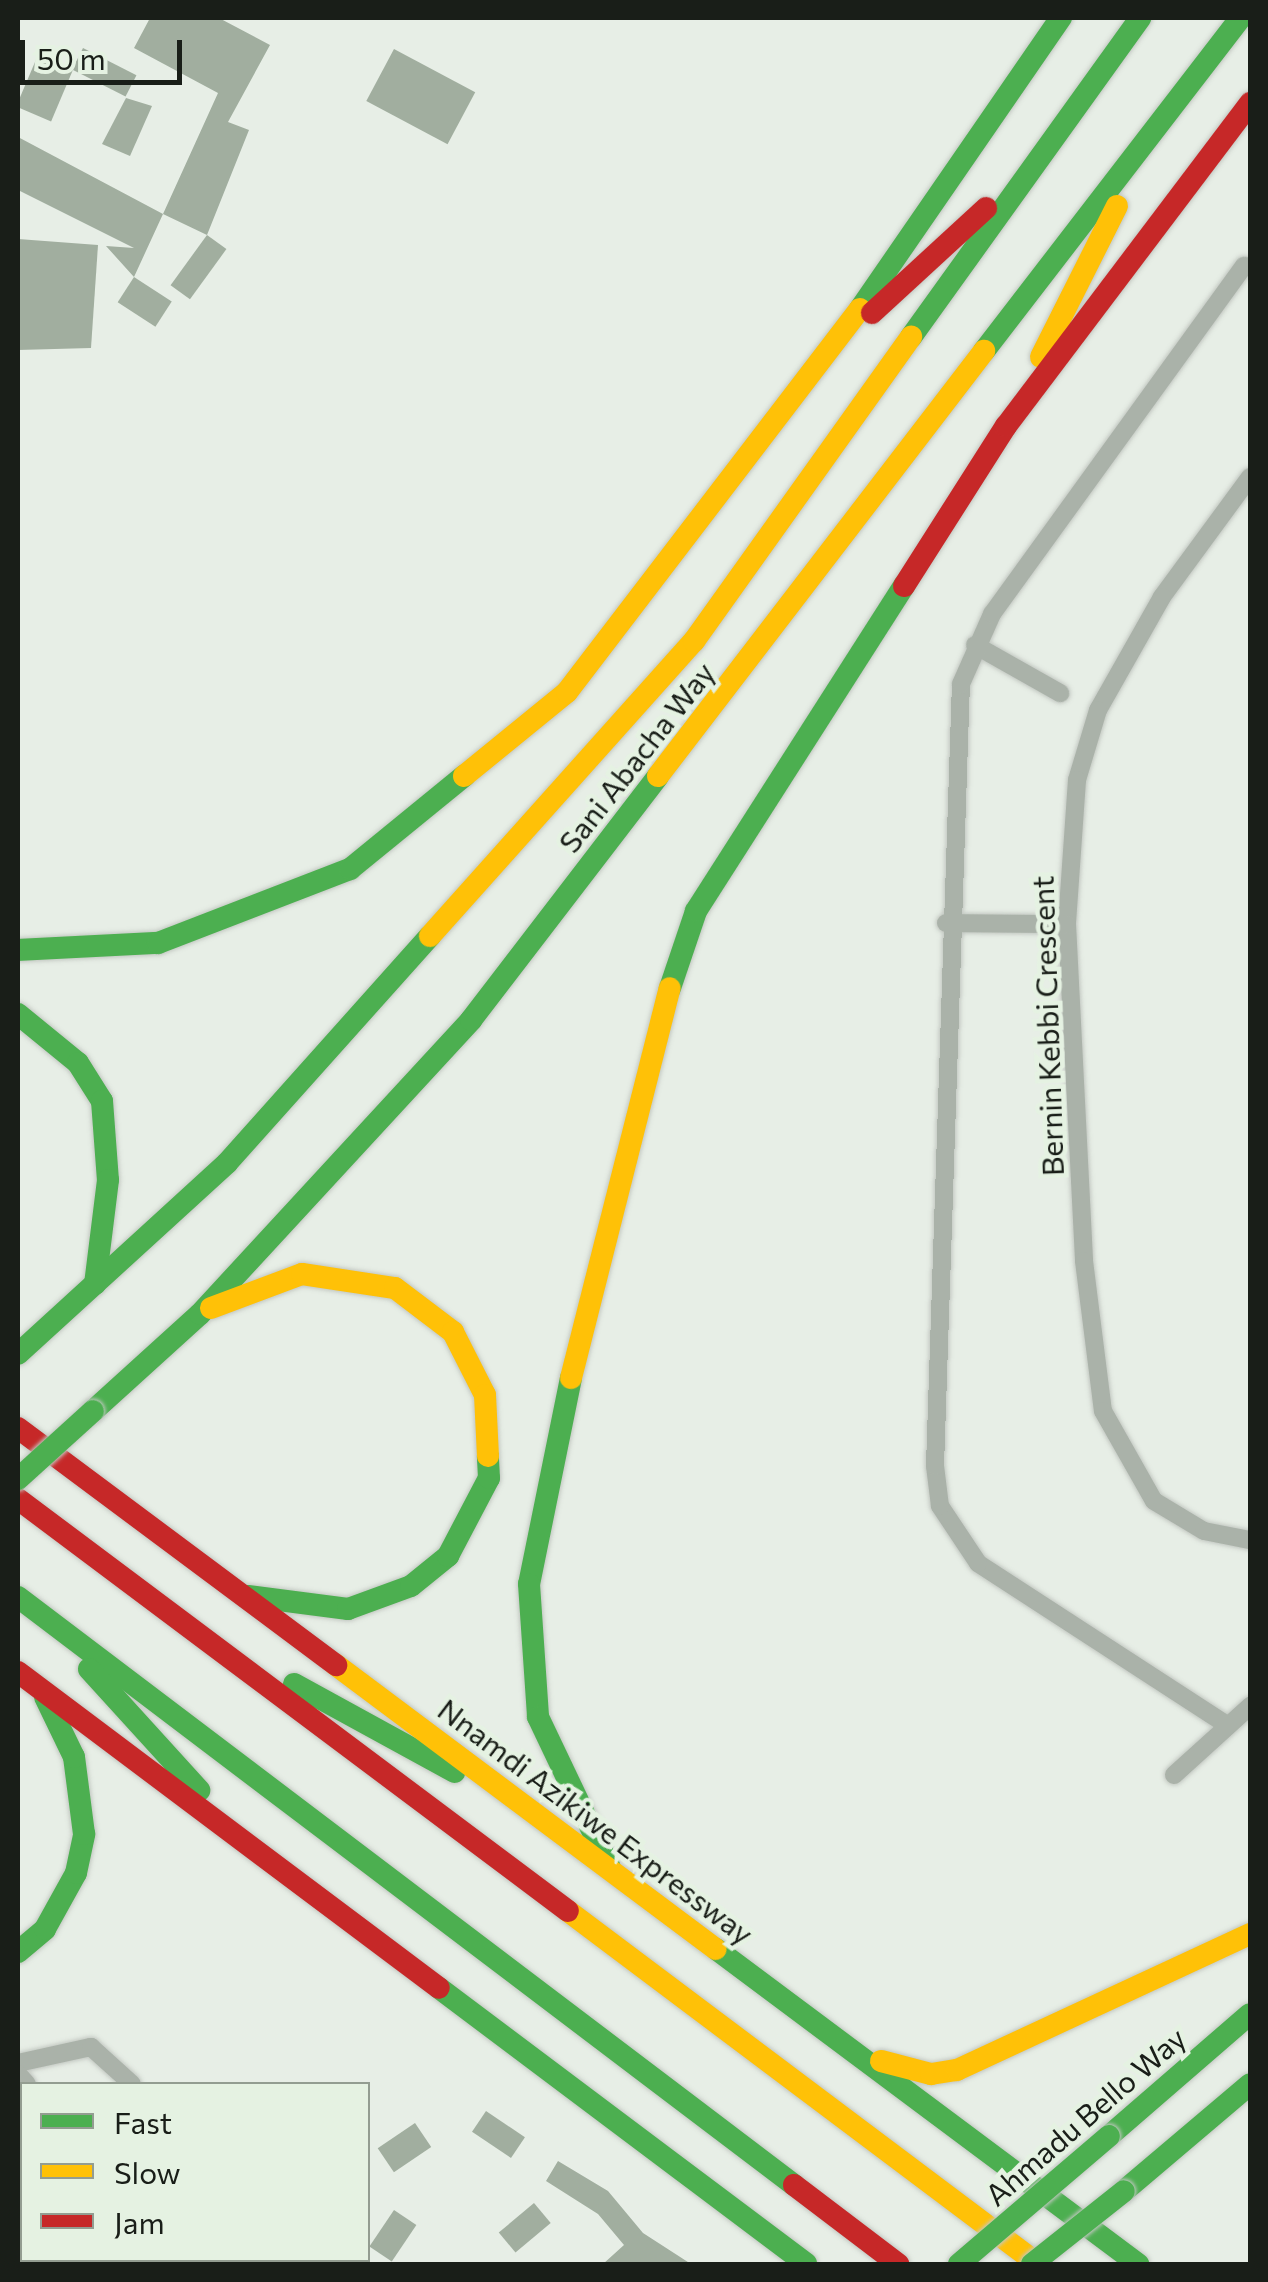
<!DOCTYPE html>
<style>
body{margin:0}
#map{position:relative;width:1268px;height:2282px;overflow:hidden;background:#e7eee6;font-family:Commissioner,sans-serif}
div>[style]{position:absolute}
.building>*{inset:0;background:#a1ae9f;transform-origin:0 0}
.roads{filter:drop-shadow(0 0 2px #c3c8c2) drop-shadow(0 0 2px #c3c8c2)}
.street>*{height:18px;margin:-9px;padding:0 9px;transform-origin:9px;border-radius:9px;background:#aab2a9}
.fast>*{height:22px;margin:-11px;padding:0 11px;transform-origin:11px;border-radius:11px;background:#4caf50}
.slow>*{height:22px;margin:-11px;padding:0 11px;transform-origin:11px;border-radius:11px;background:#ffc107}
.jam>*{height:22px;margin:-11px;padding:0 11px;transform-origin:11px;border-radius:11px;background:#c62828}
.bridges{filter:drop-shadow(0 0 2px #c3c8c2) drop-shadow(0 0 2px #c3c8c2)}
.fast-bridge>*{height:22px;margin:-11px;padding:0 11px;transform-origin:11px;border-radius:11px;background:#4caf50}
span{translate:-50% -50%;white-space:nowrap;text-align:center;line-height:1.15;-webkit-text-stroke:9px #e5f2e2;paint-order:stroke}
.street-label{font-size:30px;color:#191e18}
.frame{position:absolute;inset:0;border:20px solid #191e18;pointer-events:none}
.legend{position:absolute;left:20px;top:2082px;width:350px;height:180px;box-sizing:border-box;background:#e5f2e2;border:2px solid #939d91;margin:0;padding:12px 18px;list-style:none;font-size:30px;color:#191e18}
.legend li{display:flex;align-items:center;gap:20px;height:50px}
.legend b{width:50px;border:2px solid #939d91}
.scale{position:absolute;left:20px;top:40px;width:162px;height:45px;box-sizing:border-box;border:5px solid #191e18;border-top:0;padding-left:12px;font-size:30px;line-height:35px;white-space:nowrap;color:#191e18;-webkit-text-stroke:8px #e5f2e2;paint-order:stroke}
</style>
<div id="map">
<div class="building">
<i style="clip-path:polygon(150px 18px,219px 18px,270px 45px,228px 122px,249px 130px,207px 235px,163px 214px,218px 93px,134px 48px)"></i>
<i style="left:83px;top:48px;width:60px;height:24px;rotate:27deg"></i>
<i style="left:394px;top:49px;width:92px;height:59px;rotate:28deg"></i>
<i style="left:38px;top:55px;width:38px;height:56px;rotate:23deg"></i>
<i style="clip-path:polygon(126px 98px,152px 106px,130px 156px,102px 144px)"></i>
<i style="clip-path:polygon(18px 137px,163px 214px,134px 277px,106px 246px,134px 248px,18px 190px)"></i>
<i style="left:207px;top:235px;width:24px;height:62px;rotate:36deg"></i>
<i style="clip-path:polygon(18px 239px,98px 245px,91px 348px,18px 350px)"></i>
<i style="left:134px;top:277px;width:45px;height:30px;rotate:33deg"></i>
<i style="left:486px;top:2111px;width:47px;height:25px;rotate:34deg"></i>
<i style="left:415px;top:2123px;width:29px;height:45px;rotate:56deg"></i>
<i style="clip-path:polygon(558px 2161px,608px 2191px,643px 2233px,691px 2264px,603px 2264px,624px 2245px,598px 2214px,546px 2181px)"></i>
<i style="left:534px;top:2203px;width:26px;height:46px;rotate:50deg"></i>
<i style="left:394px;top:2210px;width:27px;height:44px;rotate:34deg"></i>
</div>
<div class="roads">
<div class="street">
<i style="left:1250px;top:477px;width:149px;rotate:126.3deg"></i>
<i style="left:1162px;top:597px;width:130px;rotate:119.5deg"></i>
<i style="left:1098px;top:710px;width:73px;rotate:106.7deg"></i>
<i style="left:1077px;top:780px;width:144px;rotate:94deg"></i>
<i style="left:1067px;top:924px;width:337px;rotate:87.1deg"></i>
<i style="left:1084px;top:1261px;width:151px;rotate:82.8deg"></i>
<i style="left:1103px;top:1411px;width:103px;rotate:60.5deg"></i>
<i style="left:1154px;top:1501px;width:58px;rotate:31deg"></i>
<i style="left:1204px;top:1531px;width:47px;rotate:11.1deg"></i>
<i style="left:975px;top:645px;width:98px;rotate:29.5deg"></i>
<i style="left:946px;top:923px;width:121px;rotate:0.5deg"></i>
<i style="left:1227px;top:1725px;width:297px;rotate:-147deg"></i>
<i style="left:978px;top:1563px;width:69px;rotate:-123.7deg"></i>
<i style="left:940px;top:1506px;width:40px;rotate:-97.1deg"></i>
<i style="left:935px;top:1466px;width:782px;rotate:-88.1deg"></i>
<i style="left:961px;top:684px;width:77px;rotate:-66.1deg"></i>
<i style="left:992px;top:614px;width:430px;rotate:-54.1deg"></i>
<i style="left:1174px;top:1775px;width:103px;rotate:-42.2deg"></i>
<i style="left:18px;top:2063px;width:75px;rotate:-12.4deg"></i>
<i style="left:91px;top:2047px;width:55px;rotate:42.1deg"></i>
<i style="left:18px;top:2074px;width:13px;rotate:48deg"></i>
<i style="left:169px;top:2264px;width:4px;rotate:-90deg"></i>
</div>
<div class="fast">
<i style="left:860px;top:309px;width:354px;rotate:-55.4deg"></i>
<i style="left:911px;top:337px;width:393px;rotate:-54.3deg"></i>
<i style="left:984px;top:351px;width:420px;rotate:-52.4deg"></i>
<i style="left:18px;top:950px;width:140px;rotate:-2.9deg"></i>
<i style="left:158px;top:943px;width:206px;rotate:-21.1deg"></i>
<i style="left:350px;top:869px;width:147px;rotate:-39.2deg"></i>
<i style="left:670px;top:988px;width:81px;rotate:-71.3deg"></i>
<i style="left:696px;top:911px;width:386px;rotate:-57.4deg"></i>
<i style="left:18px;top:1014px;width:77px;rotate:39.2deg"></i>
<i style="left:78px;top:1063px;width:45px;rotate:57.7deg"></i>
<i style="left:102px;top:1101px;width:79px;rotate:85.7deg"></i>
<i style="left:108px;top:1180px;width:105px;rotate:97.1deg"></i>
<i style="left:18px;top:1354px;width:283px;rotate:-42.4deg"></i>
<i style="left:227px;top:1163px;width:305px;rotate:-48.2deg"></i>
<i style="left:571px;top:1378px;width:210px;rotate:101.5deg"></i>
<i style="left:529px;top:1584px;width:133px;rotate:86.1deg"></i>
<i style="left:538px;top:1717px;width:167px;rotate:64.5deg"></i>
<i style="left:93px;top:1411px;width:144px;rotate:-42.2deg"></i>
<i style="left:200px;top:1314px;width:400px;rotate:-47.3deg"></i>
<i style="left:471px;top:1020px;width:307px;rotate:-52.5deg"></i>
<i style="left:248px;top:1596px;width:101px;rotate:7.4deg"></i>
<i style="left:348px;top:1609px;width:67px;rotate:-20.1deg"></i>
<i style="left:411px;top:1586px;width:48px;rotate:-39deg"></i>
<i style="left:448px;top:1556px;width:88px;rotate:-62.3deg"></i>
<i style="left:489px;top:1478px;width:22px;rotate:-93deg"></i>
<i style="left:18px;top:1597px;width:974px;rotate:37.15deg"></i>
<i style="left:89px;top:1669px;width:164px;rotate:47.7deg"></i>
<i style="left:294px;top:1684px;width:183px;rotate:28.7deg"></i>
<i style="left:716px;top:1949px;width:527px;rotate:36.74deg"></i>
<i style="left:18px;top:1952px;width:35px;rotate:-40deg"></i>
<i style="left:45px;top:1929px;width:64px;rotate:-61deg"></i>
<i style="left:76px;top:1873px;width:40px;rotate:-78deg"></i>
<i style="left:84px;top:1834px;width:78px;rotate:-97.4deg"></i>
<i style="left:74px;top:1757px;width:67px;rotate:-115.8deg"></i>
<i style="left:439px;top:1988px;width:459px;rotate:36.9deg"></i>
<i style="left:1109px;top:2136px;width:186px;rotate:-40.9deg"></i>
<i style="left:1124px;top:2191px;width:165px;rotate:-40.3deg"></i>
</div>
<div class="slow">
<i style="left:1041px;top:357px;width:169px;rotate:-63.3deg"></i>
<i style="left:464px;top:776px;width:133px;rotate:-39.2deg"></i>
<i style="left:567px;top:692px;width:482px;rotate:-52.6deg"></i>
<i style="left:658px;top:776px;width:536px;rotate:-52.51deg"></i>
<i style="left:430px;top:936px;width:396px;rotate:-48.2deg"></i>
<i style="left:694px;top:641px;width:374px;rotate:-54.5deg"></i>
<i style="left:211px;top:1308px;width:97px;rotate:-20.5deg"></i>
<i style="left:302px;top:1274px;width:94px;rotate:8.6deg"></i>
<i style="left:395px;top:1288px;width:73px;rotate:37.2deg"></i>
<i style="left:453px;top:1332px;width:71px;rotate:63.1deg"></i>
<i style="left:485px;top:1395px;width:61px;rotate:87.2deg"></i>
<i style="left:571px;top:1378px;width:402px;rotate:-75.8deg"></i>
<i style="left:336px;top:1665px;width:474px;rotate:36.8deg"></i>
<i style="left:568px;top:1911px;width:588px;rotate:36.91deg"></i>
<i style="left:881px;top:2061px;width:52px;rotate:14.6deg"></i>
<i style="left:931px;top:2074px;width:26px;rotate:-9deg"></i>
<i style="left:957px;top:2070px;width:323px;rotate:-24.9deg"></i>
</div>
<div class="jam">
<i style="left:872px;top:313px;width:155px;rotate:-42.6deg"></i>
<i style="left:904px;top:586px;width:190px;rotate:-57.5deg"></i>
<i style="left:1006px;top:426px;width:405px;rotate:-52.9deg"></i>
<i style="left:18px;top:1428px;width:397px;rotate:36.7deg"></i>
<i style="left:18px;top:1499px;width:687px;rotate:36.84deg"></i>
<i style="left:18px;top:1672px;width:526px;rotate:36.89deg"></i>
<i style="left:794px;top:2185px;width:131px;rotate:37.2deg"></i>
</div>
</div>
<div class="bridges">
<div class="fast-bridge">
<i style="left:18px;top:1479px;width:101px;rotate:-42.2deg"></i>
<i style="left:959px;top:2264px;width:197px;rotate:-40.5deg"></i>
<i style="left:1032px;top:2264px;width:117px;rotate:-38.4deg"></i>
</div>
</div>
<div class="street-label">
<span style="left:636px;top:757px;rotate:-52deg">Sani Abacha Way</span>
<span style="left:1047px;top:1026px;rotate:-92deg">Bernin Kebbi Crescent</span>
<span style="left:596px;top:1821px;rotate:37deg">Nnamdi Azikiwe Expressway</span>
<span style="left:1085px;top:2116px;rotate:-41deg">Ahmadu Bello Way</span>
</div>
<div class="frame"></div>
<ul class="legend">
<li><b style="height:12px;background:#4caf50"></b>Fast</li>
<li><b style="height:12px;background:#ffc107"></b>Slow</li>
<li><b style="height:12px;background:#c62828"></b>Jam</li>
</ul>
<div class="scale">50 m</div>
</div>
